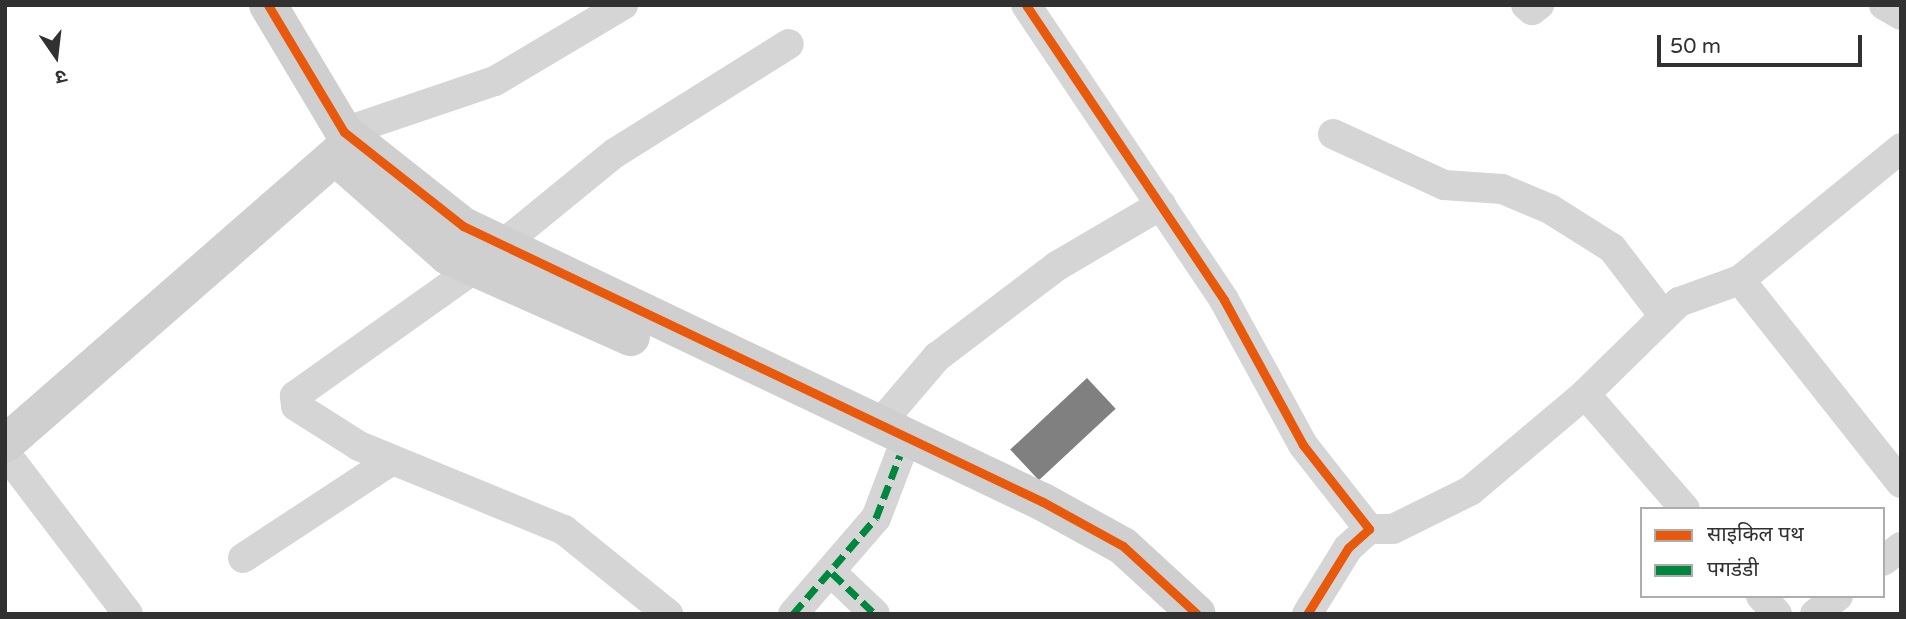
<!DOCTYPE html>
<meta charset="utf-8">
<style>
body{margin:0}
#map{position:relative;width:1906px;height:619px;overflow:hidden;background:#fff;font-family:"Varela Round","Noto Sans Devanagari",sans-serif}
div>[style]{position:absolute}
.building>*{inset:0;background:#808080;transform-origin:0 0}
.street>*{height:30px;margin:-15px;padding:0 15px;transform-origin:15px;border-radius:15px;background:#d5d5d5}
.secondary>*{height:38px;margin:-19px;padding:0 19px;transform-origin:19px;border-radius:19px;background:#cfcfcf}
.quiet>*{height:7px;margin-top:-3.5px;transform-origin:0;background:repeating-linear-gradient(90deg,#00873e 0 14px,transparent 0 21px)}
.cycleway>*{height:9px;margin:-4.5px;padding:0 4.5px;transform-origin:4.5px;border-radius:4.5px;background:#e8590c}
span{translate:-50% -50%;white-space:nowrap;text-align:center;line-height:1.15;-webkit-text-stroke:7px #fff;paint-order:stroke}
.frame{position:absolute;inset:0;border:7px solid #313131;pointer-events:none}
.legend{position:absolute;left:1640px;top:507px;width:245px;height:91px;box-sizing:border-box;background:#fff;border:2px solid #adadad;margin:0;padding:9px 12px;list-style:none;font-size:21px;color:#313131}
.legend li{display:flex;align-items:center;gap:14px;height:35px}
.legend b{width:35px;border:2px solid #adadad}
.north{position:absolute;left:21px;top:21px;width:70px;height:70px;-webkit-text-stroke:5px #fff;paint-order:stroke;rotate:166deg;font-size:19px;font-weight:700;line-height:28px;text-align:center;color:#313131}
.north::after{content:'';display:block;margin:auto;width:24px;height:32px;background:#313131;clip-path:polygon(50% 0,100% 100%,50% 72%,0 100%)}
.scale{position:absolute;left:1657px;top:35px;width:205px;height:32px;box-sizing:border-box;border:4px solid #313131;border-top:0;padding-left:9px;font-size:21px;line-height:24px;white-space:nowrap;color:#313131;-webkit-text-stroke:5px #fff;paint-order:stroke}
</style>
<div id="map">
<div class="building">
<i style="left:1087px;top:378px;width:42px;height:105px;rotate:47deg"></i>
</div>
<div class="street">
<i style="left:1026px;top:5px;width:355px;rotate:56.1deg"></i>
<i style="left:1224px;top:300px;width:165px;rotate:61.4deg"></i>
<i style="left:1303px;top:445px;width:107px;rotate:51.8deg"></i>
<i style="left:1369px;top:529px;width:28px;rotate:138deg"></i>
<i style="left:1348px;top:548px;width:78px;rotate:121.8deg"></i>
<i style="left:1526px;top:5px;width:8px;rotate:40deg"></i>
<i style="left:1532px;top:10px;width:9px;rotate:-36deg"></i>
<i style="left:1884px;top:5px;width:20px;rotate:30deg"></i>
<i style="left:344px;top:132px;width:159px;rotate:-18.7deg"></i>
<i style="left:495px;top:81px;width:149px;rotate:-30.7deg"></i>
<i style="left:1333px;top:134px;width:122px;rotate:24.7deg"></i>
<i style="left:1444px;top:185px;width:58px;rotate:3.9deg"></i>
<i style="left:1502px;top:189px;width:52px;rotate:22.6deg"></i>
<i style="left:1550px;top:209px;width:73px;rotate:32.2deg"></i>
<i style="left:1612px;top:248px;width:86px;rotate:52.6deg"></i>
<i style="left:502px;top:245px;width:146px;rotate:-39.2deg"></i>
<i style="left:615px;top:153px;width:205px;rotate:-32.1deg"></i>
<i style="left:475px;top:268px;width:221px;rotate:144.6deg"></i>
<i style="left:295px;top:396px;width:10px;rotate:84deg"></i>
<i style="left:296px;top:406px;width:75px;rotate:32.4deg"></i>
<i style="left:359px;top:446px;width:222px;rotate:22.3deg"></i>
<i style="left:564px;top:530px;width:134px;rotate:38.9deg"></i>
<i style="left:1740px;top:280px;width:259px;rotate:51.6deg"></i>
<i style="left:1585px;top:394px;width:152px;rotate:49deg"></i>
<i style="left:878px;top:426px;width:91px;rotate:-49.5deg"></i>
<i style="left:937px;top:357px;width:151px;rotate:-37.2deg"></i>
<i style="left:1057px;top:266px;width:121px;rotate:-30.4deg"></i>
<i style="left:13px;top:463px;width:190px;rotate:52.7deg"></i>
<i style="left:1369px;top:529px;width:24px"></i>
<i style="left:1393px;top:529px;width:86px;rotate:-26.3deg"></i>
<i style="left:1470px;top:491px;width:150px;rotate:-40.1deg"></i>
<i style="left:1585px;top:394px;width:132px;rotate:-44.4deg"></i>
<i style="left:1679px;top:302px;width:65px;rotate:-19.8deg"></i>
<i style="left:1740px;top:280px;width:208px;rotate:-39.3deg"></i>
<i style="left:243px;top:558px;width:178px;rotate:-33.3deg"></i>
<i style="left:1883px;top:561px;width:23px;rotate:-38deg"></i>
<i style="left:832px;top:573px;width:59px;rotate:43.6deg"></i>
<i style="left:1761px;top:596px;width:24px;rotate:48deg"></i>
<i style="left:793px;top:614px;width:127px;rotate:-49.2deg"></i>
<i style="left:876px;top:518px;width:67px;rotate:-69.1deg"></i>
<i style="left:1815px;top:614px;width:29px;rotate:-38deg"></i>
</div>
<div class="secondary">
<i style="left:268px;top:5px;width:148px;rotate:59.1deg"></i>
<i style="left:344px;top:132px;width:152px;rotate:38.3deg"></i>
<i style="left:463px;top:226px;width:642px;rotate:25.45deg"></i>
<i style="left:1043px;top:502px;width:91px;rotate:28.8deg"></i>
<i style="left:1123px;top:546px;width:100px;rotate:42.6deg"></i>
<i style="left:346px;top:166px;width:136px;rotate:41.4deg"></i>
<i style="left:448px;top:256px;width:200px;rotate:23.9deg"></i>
<i style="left:5px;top:444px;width:462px;rotate:-41.1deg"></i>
</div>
<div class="quiet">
<i style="left:832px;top:573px;width:59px;rotate:43.6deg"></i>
<i style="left:793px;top:614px;width:127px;rotate:-49.2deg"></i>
<i style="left:876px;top:518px;width:67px;rotate:-69.1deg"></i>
</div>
<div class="cycleway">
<i style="left:268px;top:5px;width:148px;rotate:59.1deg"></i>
<i style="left:344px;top:132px;width:152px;rotate:38.3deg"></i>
<i style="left:463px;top:226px;width:642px;rotate:25.45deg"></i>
<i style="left:1043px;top:502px;width:91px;rotate:28.8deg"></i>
<i style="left:1123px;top:546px;width:100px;rotate:42.6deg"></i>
<i style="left:1026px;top:5px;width:355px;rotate:56.1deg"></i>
<i style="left:1224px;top:300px;width:165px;rotate:61.4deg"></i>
<i style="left:1303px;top:445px;width:107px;rotate:51.8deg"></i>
<i style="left:1369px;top:529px;width:28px;rotate:138deg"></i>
<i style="left:1348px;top:548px;width:78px;rotate:121.8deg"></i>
</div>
<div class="frame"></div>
<ul class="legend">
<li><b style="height:9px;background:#e8590c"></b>साइकिल पथ</li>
<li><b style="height:9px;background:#00873e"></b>पगडंडी</li>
</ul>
<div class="north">उ</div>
<div class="scale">50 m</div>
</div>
